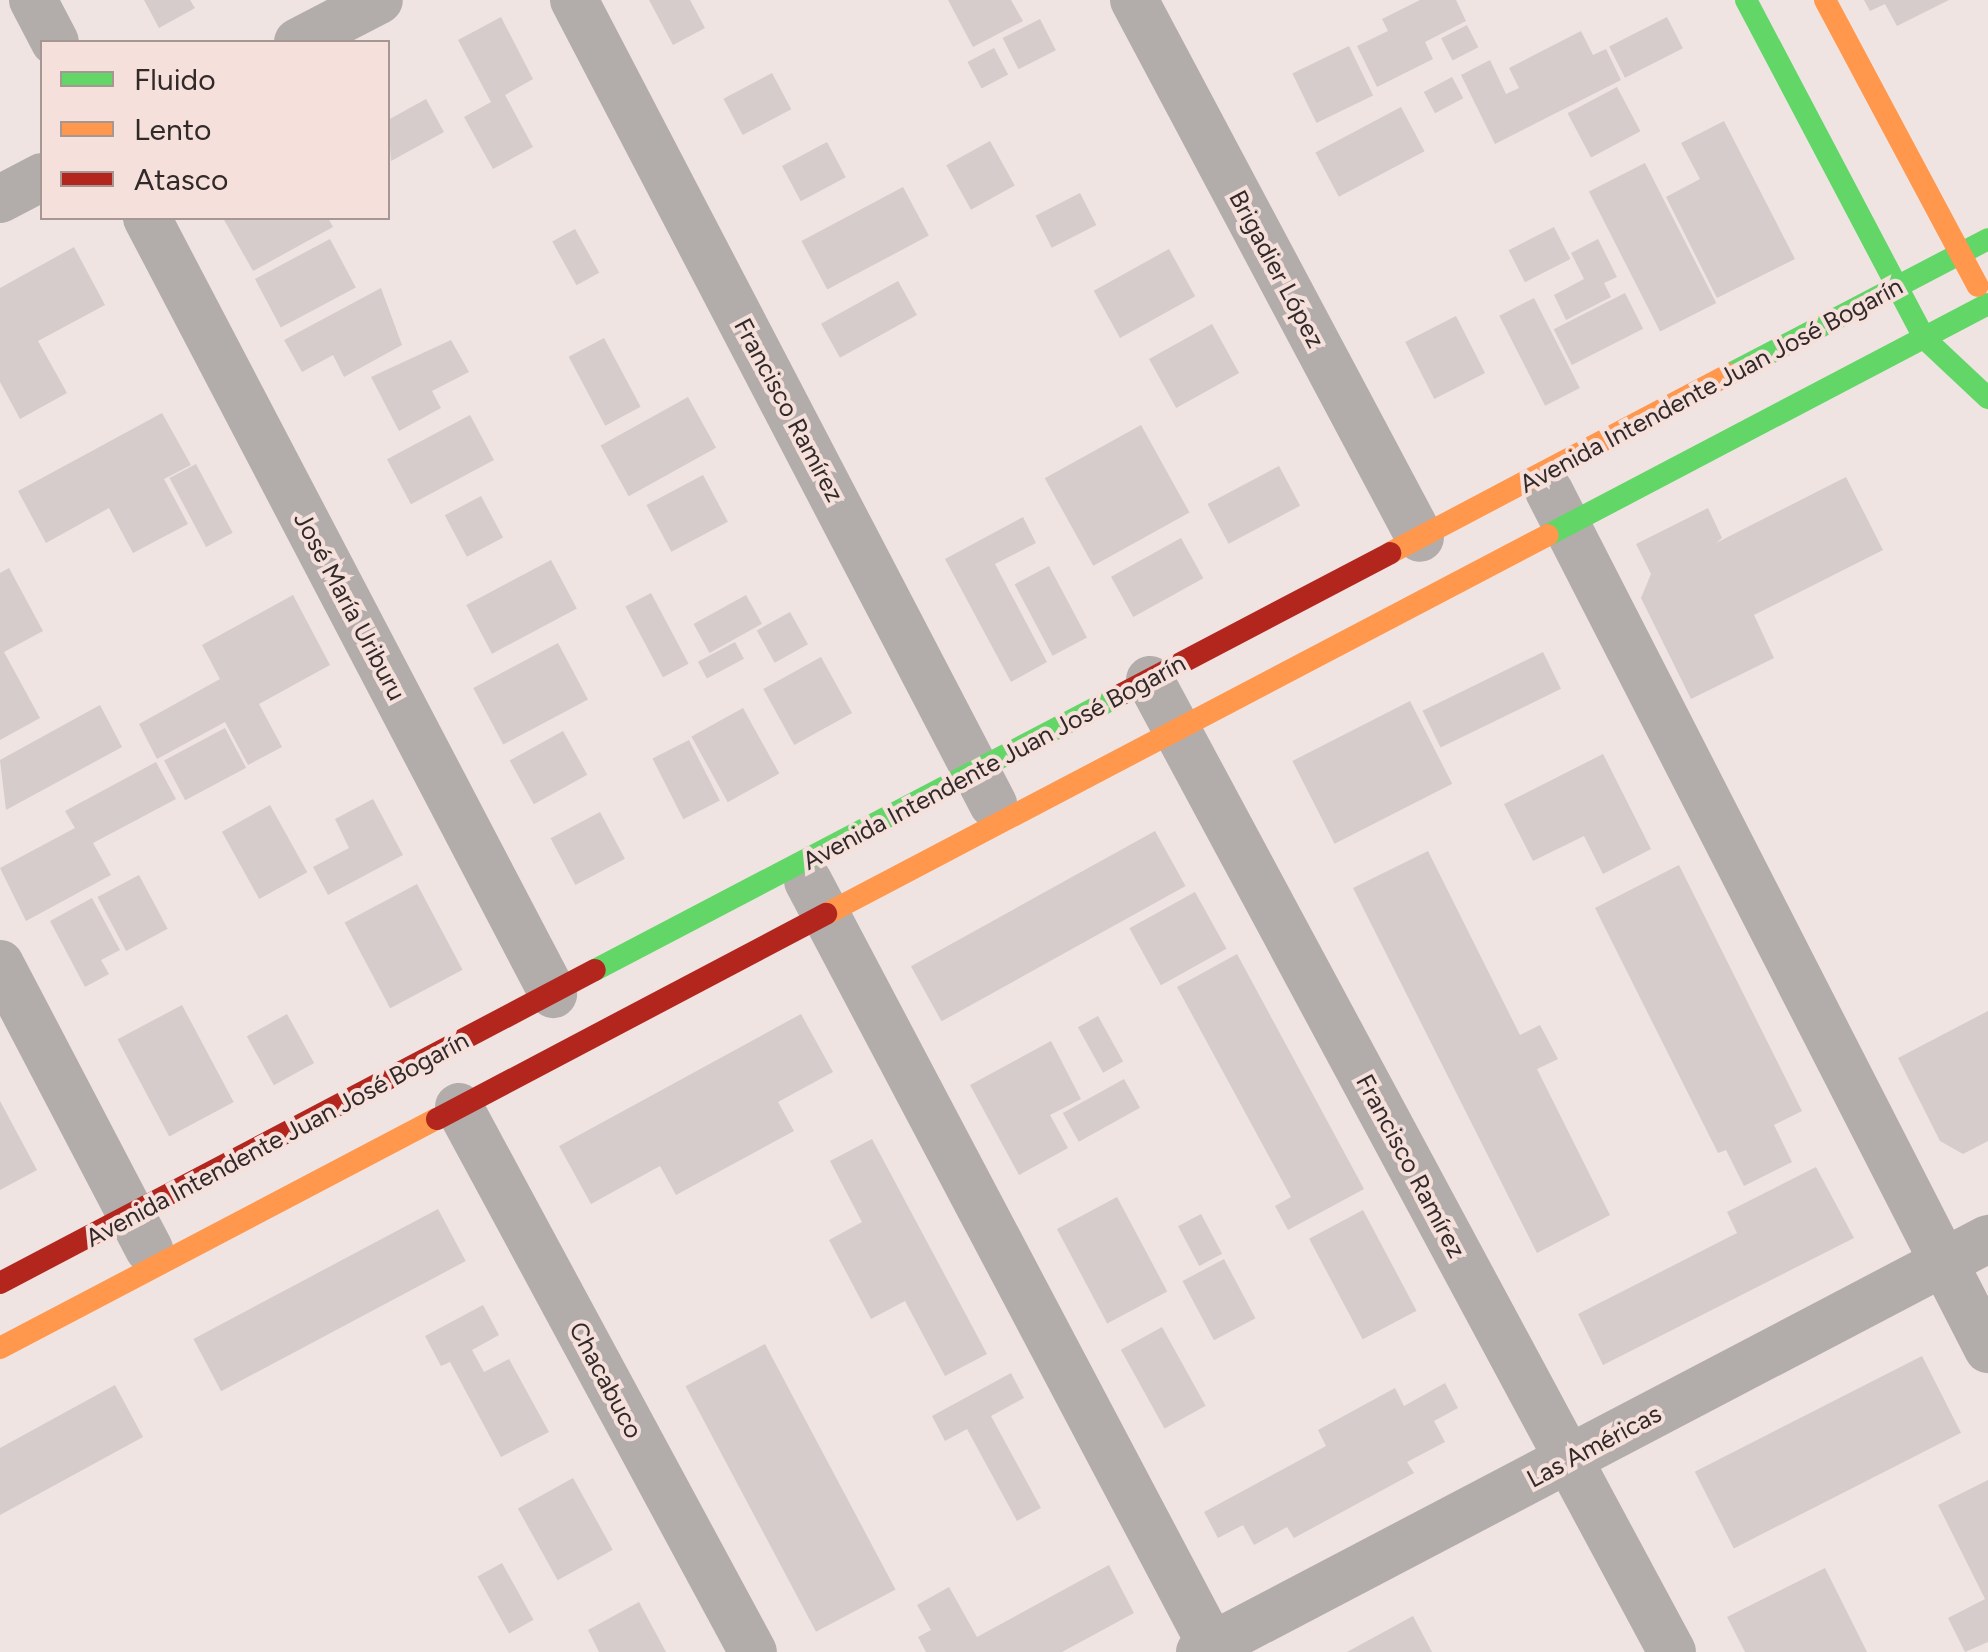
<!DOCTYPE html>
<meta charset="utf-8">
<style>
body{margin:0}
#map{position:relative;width:1988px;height:1652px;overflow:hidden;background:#efe4e2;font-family:Figtree,sans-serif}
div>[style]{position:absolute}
.building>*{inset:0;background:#d5cccb;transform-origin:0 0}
.street>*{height:48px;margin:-24px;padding:0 24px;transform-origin:24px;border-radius:24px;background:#b2adab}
.fast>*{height:22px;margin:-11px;padding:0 11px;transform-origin:11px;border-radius:11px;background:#63d668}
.slow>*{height:22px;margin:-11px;padding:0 11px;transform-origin:11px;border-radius:11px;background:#ff974d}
.jam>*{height:22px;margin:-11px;padding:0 11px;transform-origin:11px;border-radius:11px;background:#b3261e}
span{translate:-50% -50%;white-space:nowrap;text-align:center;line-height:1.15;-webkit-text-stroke:8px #f5e0dc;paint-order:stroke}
.street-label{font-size:25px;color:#322a29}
.legend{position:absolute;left:40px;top:40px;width:350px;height:180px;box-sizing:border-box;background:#f5e0dc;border:2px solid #a79794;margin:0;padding:12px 18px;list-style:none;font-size:30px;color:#322a29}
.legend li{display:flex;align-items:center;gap:20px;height:50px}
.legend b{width:50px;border:2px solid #a79794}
</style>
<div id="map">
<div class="building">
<i style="clip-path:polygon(144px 0,190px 0,195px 8px,159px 28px)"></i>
<i style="clip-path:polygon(649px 0,690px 0,705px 28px,673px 45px)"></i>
<i style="clip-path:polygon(948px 0,1011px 0,1023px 21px,973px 47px)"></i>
<i style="clip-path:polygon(1420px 0,1456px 0,1466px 21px,1425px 42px,1433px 59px,1377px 87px,1357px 46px,1388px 31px,1382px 19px)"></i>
<i style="clip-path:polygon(1864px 0,1949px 0,1897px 26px,1885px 4px,1870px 11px)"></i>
<i style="clip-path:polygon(501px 17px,533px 79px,505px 95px,533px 147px,493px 169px,464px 117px,491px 102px,458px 40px)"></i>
<i style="left:1667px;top:17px;width:35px;height:65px;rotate:63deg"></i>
<i style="left:1040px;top:19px;width:35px;height:42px;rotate:63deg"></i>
<i style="left:1467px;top:25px;width:25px;height:29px;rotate:63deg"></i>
<i style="clip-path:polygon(1581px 31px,1593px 55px,1606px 49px,1621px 80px,1495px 144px,1461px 75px,1490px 60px,1506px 94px,1519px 88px,1509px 68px)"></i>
<i style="left:1349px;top:46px;width:55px;height:63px;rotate:64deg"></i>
<i style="left:994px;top:48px;width:30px;height:30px;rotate:62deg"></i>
<i style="left:772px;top:73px;width:41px;height:55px;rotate:62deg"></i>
<i style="left:1452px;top:77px;width:24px;height:32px;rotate:62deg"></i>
<i style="left:1617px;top:87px;width:50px;height:56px;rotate:62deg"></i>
<i style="clip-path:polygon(426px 99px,444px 132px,391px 161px,388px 120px)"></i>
<i style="left:1401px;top:107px;width:50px;height:97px;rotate:62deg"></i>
<i style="clip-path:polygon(1724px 121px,1795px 259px,1717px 298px,1666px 197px,1700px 179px,1681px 143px)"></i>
<i style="left:990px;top:141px;width:51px;height:50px;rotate:61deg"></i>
<i style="left:827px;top:142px;width:40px;height:51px;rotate:62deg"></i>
<i style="left:1645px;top:163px;width:157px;height:63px;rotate:63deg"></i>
<i style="left:903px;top:187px;width:55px;height:115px;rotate:62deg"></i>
<i style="left:1080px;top:193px;width:36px;height:50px;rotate:63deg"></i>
<i style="clip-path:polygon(223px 218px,328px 218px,333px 227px,253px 271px)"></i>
<i style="left:1554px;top:227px;width:36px;height:51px;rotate:63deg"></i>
<i style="left:575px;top:229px;width:50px;height:26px;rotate:61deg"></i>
<i style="left:330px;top:239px;width:55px;height:85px;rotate:62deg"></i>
<i style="clip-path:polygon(1598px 239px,1617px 277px,1604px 283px,1611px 297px,1566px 320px,1554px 295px,1584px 279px,1571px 253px)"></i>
<i style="clip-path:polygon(74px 247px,105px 305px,38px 341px,67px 393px,20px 419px,0 382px,0 288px)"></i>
<i style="left:1169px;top:249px;width:54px;height:86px;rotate:61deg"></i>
<i style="left:898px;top:281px;width:39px;height:88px;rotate:61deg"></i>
<i style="clip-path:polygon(381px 288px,402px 345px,344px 377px,333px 355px,302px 372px,284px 340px)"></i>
<i style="left:1625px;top:293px;width:40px;height:80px;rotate:63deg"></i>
<i style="left:1534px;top:298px;width:101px;height:39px;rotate:63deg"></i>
<i style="left:1456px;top:316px;width:64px;height:57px;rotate:63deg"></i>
<i style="left:1212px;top:324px;width:56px;height:72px;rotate:61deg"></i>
<i style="left:604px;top:338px;width:78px;height:40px;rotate:62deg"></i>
<i style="clip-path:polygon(451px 340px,469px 372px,432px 391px,441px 408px,399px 431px,371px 377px)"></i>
<i style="left:688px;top:397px;width:58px;height:100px;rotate:61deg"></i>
<i style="clip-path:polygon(162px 413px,191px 465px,164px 479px,188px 524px,133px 553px,109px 508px,46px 543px,18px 491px)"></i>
<i style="left:470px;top:415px;width:51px;height:94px;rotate:62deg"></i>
<i style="left:1141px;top:425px;width:100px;height:110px;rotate:61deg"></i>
<i style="left:196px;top:464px;width:78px;height:30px;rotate:62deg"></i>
<i style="left:1279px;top:466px;width:45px;height:81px;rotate:62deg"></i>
<i style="left:703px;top:475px;width:53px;height:64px;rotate:62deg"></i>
<i style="clip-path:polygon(1846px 477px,1883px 550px,1754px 615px,1774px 658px,1691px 699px,1641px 598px,1651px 574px,1636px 544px,1708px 508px,1722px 538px,1716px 543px)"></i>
<i style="left:481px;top:496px;width:47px;height:41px;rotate:62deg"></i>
<i style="clip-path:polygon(1023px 517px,1036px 543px,995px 564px,1047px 662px,1011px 682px,945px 559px)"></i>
<i style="left:1181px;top:538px;width:46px;height:80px;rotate:61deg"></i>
<i style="left:551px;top:560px;width:55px;height:96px;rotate:62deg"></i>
<i style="left:1049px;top:566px;width:81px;height:39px;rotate:62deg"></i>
<i style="clip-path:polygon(9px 568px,43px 631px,4px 652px,40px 718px,0 740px,0 573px)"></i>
<i style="left:651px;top:593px;width:80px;height:29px;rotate:62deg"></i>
<i style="clip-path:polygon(293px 595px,330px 665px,259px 704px,282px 747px,248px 765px,225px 722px,157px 759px,139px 724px,220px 679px,202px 645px)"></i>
<i style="left:746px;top:595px;width:33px;height:60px;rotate:61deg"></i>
<i style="left:790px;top:612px;width:37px;height:38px;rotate:61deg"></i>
<i style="left:735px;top:642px;width:19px;height:42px;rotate:62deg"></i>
<i style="left:558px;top:643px;width:64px;height:96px;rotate:62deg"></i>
<i style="left:1543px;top:652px;width:41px;height:134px;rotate:64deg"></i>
<i style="left:821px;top:657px;width:64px;height:66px;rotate:61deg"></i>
<i style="left:1410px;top:701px;width:93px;height:132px;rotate:63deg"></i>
<i style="clip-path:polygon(100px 705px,122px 747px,6px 810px,0 760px)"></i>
<i style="left:743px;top:708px;width:75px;height:59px;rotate:61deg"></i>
<i style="left:225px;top:728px;width:45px;height:69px;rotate:62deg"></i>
<i style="left:563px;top:731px;width:50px;height:61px;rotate:61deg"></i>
<i style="left:689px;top:740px;width:68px;height:41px;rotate:63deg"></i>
<i style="clip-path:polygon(1603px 754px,1651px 849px,1603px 874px,1584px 836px,1533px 861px,1504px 804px)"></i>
<i style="clip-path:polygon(156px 762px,176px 799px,93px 843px,111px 875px,26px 921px,0 868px,75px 828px,65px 811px)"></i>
<i style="clip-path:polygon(373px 799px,403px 855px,328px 895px,313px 867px,349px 848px,335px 819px)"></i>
<i style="left:270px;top:805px;width:77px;height:55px;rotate:61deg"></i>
<i style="left:600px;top:812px;width:53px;height:56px;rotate:62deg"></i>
<i style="left:1155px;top:831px;width:63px;height:279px;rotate:61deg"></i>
<i style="clip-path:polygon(1428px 851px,1520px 1035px,1540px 1025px,1558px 1059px,1537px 1069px,1610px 1215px,1537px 1253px,1353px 888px)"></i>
<i style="clip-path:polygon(1679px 865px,1802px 1111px,1774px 1125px,1792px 1162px,1744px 1186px,1726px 1150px,1718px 1153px,1595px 908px)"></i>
<i style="left:139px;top:875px;width:61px;height:47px;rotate:62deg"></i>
<i style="left:417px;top:884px;width:97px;height:82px;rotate:62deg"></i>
<i style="left:1195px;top:892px;width:65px;height:75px;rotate:61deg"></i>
<i style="clip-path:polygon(92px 898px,120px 950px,101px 960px,109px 974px,85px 987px,50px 921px)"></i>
<i style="clip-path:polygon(1237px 954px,1364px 1189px,1288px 1230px,1275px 1206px,1291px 1197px,1177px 987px)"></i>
<i style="left:182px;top:1005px;width:110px;height:73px;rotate:62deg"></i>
<i style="clip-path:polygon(1988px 1011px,1988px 1141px,1963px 1154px,1940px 1141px,1898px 1058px)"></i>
<i style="left:287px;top:1014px;width:56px;height:46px;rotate:61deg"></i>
<i style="clip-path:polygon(801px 1014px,833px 1072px,778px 1102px,794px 1131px,676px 1195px,660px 1166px,591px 1204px,559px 1146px)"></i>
<i style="left:1098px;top:1016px;width:52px;height:23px;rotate:61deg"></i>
<i style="clip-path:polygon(1051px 1041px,1081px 1099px,1050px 1115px,1068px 1148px,1019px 1175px,970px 1085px)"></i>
<i style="left:1124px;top:1079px;width:33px;height:70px;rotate:61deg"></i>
<i style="clip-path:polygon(0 1101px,37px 1170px,0 1190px)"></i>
<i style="clip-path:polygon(872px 1139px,987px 1354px,945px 1376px,905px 1301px,871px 1319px,829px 1240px,862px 1222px,830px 1161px)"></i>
<i style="clip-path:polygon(1816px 1167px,1854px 1238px,1603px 1365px,1578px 1314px,1737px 1233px,1727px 1212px)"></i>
<i style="left:1117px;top:1197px;width:107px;height:68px;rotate:62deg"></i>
<i style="left:438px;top:1209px;width:59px;height:277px;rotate:62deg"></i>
<i style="left:1363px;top:1210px;width:114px;height:61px;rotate:62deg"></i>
<i style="left:1201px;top:1214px;width:45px;height:26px;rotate:62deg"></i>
<i style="left:1224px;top:1259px;width:67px;height:47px;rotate:62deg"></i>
<i style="clip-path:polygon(483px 1305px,499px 1335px,472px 1350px,484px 1372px,509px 1359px,549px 1432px,501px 1457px,450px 1362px,441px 1366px,425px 1336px)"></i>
<i style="left:1162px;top:1327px;width:90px;height:47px;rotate:61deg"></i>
<i style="left:765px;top:1344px;width:278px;height:90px;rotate:62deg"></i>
<i style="left:1922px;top:1356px;width:86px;height:255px;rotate:63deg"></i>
<i style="clip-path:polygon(1011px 1373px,1024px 1398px,991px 1416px,1041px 1508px,1017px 1521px,967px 1429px,945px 1441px,932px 1416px)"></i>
<i style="clip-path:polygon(1445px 1383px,1458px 1408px,1434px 1421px,1445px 1442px,1407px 1462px,1414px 1473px,1294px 1538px,1287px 1527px,1254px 1545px,1243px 1525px,1218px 1538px,1204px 1512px,1326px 1446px,1318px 1430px,1395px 1388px,1404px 1406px)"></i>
<i style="clip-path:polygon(115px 1385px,143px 1437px,0 1515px,0 1448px)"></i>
<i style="left:573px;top:1478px;width:82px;height:63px;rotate:61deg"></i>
<i style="clip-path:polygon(1988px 1480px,1988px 1642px,1965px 1652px,1948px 1618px,1985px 1599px,1938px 1505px)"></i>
<i style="left:502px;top:1563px;width:65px;height:28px;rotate:61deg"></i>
<i style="clip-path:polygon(1109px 1565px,1134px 1613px,1062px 1652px,926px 1652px,918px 1637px,931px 1630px,917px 1605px,949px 1587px,977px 1637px)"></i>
<i style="clip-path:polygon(1825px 1568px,1867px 1652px,1745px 1652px,1727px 1617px)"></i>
<i style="clip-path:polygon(639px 1602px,666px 1652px,599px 1652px,588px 1630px)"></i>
<i style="clip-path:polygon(1413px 1616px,1432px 1652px,1347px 1652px)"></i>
</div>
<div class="street">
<i style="left:33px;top:0;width:47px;rotate:62.4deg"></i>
<i style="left:574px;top:0;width:907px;rotate:62.47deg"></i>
<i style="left:1134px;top:0;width:609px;rotate:62deg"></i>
<i style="left:298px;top:42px;width:91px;rotate:-27.4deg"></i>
<i style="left:0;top:199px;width:47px;rotate:-27.6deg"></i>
<i style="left:147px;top:218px;width:876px;rotate:62.38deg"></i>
<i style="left:1549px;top:491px;width:964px;rotate:62.9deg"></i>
<i style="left:1150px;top:680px;width:1103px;rotate:61.76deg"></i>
<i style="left:808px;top:881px;width:872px;rotate:62.17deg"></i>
<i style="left:0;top:964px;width:322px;rotate:62.4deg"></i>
<i style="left:459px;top:1107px;width:619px;rotate:61.66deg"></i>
<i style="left:1200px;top:1652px;width:890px;rotate:-27.66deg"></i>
</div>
<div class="fast">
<i style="left:1746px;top:0;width:382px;rotate:62.2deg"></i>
<i style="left:1924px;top:338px;width:88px;rotate:43.2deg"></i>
<i style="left:1730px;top:374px;width:291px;rotate:-27.6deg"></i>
<i style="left:1548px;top:535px;width:497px;rotate:-27.7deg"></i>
<i style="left:595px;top:970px;width:595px;rotate:-27.64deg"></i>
</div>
<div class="slow">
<i style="left:1825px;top:0;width:324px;rotate:61.9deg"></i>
<i style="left:1390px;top:553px;width:384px;rotate:-27.8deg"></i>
<i style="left:826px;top:914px;width:815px;rotate:-27.7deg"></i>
<i style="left:0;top:1348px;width:493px;rotate:-27.7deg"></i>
</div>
<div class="jam">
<i style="left:1122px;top:694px;width:303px;rotate:-27.7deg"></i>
<i style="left:437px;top:1119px;width:440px;rotate:-27.8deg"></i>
<i style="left:0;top:1283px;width:672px;rotate:-27.75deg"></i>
</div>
<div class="street-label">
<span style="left:1277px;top:269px;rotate:62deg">Brigadier López</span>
<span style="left:1711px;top:385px;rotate:-28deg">Avenida Intendente Juan José Bogarín</span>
<span style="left:789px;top:410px;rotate:62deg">Francisco Ramírez</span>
<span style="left:350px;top:606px;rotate:62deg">José María Uriburu</span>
<span style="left:994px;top:762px;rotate:-28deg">Avenida Intendente Juan José Bogarín</span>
<span style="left:277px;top:1139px;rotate:-28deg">Avenida Intendente Juan José Bogarín</span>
<span style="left:1411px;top:1166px;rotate:62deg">Francisco Ramírez</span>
<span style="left:606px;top:1380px;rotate:62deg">Chacabuco</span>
<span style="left:1594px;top:1446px;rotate:-28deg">Las Américas</span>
</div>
<ul class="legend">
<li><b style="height:12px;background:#63d668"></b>Fluido</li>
<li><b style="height:12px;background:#ff974d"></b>Lento</li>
<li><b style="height:12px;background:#b3261e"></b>Atasco</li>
</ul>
</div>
